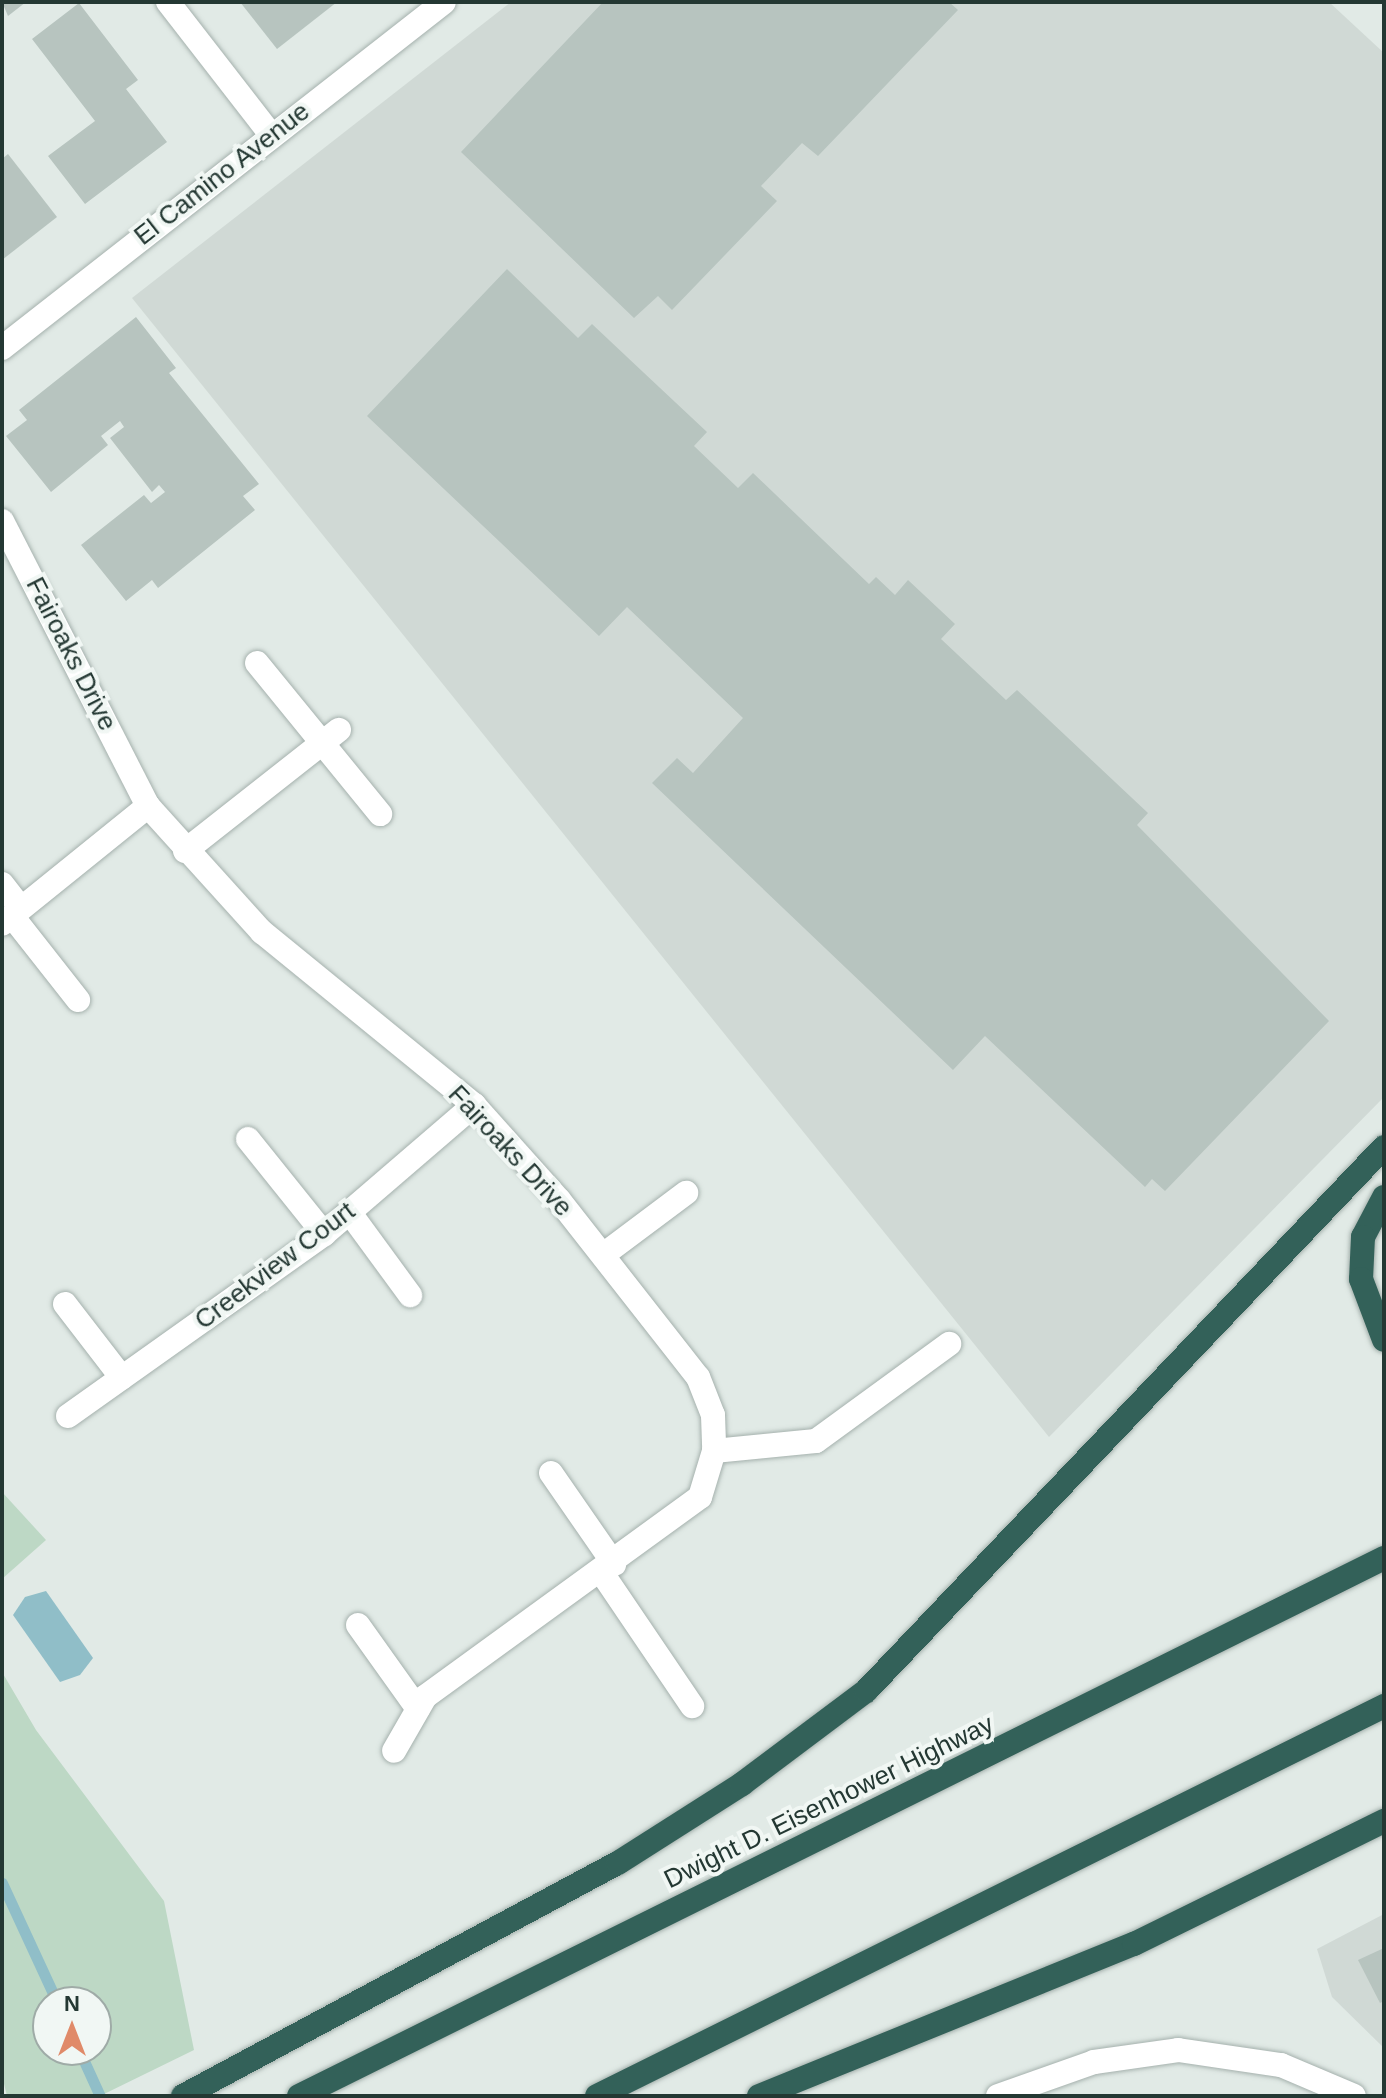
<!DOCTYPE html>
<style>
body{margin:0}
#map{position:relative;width:1386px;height:2098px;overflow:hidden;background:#e1eae6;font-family:Helvetica,sans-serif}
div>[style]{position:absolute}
.built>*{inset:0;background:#d0d9d5}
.green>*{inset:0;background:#bdd8c5}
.water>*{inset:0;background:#90bec8}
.stream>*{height:11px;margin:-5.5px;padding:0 5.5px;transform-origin:5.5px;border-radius:5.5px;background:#90bec8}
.building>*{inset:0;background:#b7c4bf}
.roads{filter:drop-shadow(0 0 2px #a5b1ad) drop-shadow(0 0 2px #a5b1ad)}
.minor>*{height:24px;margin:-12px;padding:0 12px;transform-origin:12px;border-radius:12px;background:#fff}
.highway>*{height:24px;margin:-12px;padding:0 12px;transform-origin:12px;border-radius:12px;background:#336159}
span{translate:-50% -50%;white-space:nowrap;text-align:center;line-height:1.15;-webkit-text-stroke:8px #f1f7f4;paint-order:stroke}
.street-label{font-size:26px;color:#243833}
.frame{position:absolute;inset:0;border:4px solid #243833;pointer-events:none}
.north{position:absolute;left:32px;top:1986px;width:80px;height:80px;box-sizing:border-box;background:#f1f7f4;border:2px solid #9faba7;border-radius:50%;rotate:0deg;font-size:22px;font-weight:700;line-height:32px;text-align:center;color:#243833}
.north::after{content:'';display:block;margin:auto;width:28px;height:36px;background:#e08a69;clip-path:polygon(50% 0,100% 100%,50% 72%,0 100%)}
</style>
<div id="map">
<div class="built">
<i style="clip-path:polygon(511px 2px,1329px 2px,1384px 53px,1384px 1097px,1049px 1437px,132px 298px)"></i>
<i style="clip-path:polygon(1384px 1914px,1384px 2048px,1332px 1997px,1317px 1949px)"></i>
</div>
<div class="green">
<i style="clip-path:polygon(2px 1492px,46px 1540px,2px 1579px)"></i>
<i style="clip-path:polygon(evenodd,2px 1672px,36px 1730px,164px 1901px,194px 2050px,100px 2096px,7px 2096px,2px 2076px,2px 1672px,48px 2002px,96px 2002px,96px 2050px,48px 2050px,48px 2002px)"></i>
</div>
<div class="water">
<i style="clip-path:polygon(46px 1591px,93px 1658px,80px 1675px,60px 1682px,13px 1615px,25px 1597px)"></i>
</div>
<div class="stream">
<i style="left:2px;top:1883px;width:131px;rotate:65.2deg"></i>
<i style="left:79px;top:2050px;width:51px;rotate:65.5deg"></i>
</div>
<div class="building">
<i style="clip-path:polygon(2px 2px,26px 2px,8px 16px)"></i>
<i style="clip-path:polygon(240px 2px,337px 2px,277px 49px)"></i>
<i style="clip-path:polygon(603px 2px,949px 2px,958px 10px,818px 156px,802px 143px,761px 186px,777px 201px,672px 310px,658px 296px,634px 318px,461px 152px)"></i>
<i style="clip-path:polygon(79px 3px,138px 80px,126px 89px,167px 142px,85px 204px,48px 156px,95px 121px,32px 39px)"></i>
<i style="clip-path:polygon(8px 154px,57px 217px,2px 260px,2px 159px)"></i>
<i style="clip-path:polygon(507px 269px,578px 338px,592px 324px,643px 372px,707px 432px,694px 446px,738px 488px,753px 473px,869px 584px,876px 577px,895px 595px,908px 580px,955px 624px,941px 639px,1006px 700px,1017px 690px,1148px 813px,1137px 825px,1329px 1021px,1165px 1191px,1152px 1179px,1145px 1187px,985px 1036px,953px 1070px,652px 783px,677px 758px,693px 773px,743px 718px,627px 607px,599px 636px,367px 416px)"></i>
<i style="clip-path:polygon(136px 317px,176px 368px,169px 373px,259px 484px,243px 496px,255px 510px,158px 588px,152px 580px,126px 601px,81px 545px,144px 495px,151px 503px,165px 492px,159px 485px,152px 492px,110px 438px,124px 427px,120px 421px,101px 436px,108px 445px,51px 492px,6px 436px,27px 420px,19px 410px)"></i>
<i style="clip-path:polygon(1384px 1948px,1384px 2001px,1380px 2003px,1358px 1960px)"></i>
</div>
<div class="roads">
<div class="minor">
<i style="left:168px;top:2px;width:168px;rotate:52.2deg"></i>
<i style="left:2px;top:348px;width:561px;rotate:-38.05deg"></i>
<i style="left:2px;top:521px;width:320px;rotate:62.9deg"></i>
<i style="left:148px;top:806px;width:170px;rotate:47.9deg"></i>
<i style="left:262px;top:932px;width:274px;rotate:39.2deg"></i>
<i style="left:474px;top:1105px;width:127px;rotate:48.2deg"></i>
<i style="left:559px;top:1200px;width:225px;rotate:51.9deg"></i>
<i style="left:698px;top:1377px;width:41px;rotate:68.5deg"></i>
<i style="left:713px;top:1415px;width:36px;rotate:88deg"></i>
<i style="left:714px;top:1451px;width:48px;rotate:106.9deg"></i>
<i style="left:700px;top:1497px;width:340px;rotate:144deg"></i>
<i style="left:425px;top:1697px;width:62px;rotate:119.9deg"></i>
<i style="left:257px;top:663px;width:195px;rotate:50.8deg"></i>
<i style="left:185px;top:851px;width:196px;rotate:-38.2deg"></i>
<i style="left:2px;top:884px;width:29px;rotate:52deg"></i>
<i style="left:12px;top:916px;width:107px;rotate:51.8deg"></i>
<i style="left:2px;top:924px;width:188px;rotate:-38.9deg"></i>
<i style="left:248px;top:1139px;width:122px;rotate:51.3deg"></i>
<i style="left:350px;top:1213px;width:102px;rotate:53.8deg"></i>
<i style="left:603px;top:1255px;width:104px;rotate:-36.8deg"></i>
<i style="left:65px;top:1304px;width:93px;rotate:52.4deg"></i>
<i style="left:68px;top:1416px;width:314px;rotate:-35.4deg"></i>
<i style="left:324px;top:1234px;width:198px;rotate:-40.7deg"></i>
<i style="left:714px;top:1451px;width:102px;rotate:-5.6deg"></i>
<i style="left:816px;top:1441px;width:165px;rotate:-36.1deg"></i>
<i style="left:551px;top:1473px;width:111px;rotate:55.3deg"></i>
<i style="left:602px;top:1573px;width:161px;rotate:55.9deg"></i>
<i style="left:358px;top:1625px;width:103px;rotate:54.5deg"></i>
<i style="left:998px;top:2096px;width:102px;rotate:-19.5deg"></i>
<i style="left:1094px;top:2062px;width:85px;rotate:-8.1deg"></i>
<i style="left:1178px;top:2050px;width:104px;rotate:8.3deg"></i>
<i style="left:1281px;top:2065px;width:79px;rotate:23deg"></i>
</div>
<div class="highway">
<i style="left:1384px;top:1197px;width:45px;rotate:117.7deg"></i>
<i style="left:1363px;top:1237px;width:42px;rotate:92.7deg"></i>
<i style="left:1361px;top:1279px;width:65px;rotate:69.3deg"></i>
<i style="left:183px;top:2096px;width:493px;rotate:-28.2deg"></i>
<i style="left:618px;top:1863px;width:147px;rotate:-32.5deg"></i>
<i style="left:742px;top:1784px;width:155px;rotate:-36.9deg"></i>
<i style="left:866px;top:1691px;width:751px;rotate:-46.4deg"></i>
<i style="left:299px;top:2096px;width:1211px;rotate:-26.37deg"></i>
<i style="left:597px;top:2096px;width:878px;rotate:-26.36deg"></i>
<i style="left:759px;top:2096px;width:405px;rotate:-22.1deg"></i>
<i style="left:1134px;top:1944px;width:279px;rotate:-26.2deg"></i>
</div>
</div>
<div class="street-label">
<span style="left:222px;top:174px;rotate:-38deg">El Camino Avenue</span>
<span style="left:71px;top:654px;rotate:63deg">Fairoaks Drive</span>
<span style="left:510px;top:1151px;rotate:47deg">Fairoaks Drive</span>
<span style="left:275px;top:1266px;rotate:-37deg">Creekview Court</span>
<span style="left:829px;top:1802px;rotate:-26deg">Dwight D. Eisenhower Highway</span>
</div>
<div class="frame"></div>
<div class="north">N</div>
</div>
